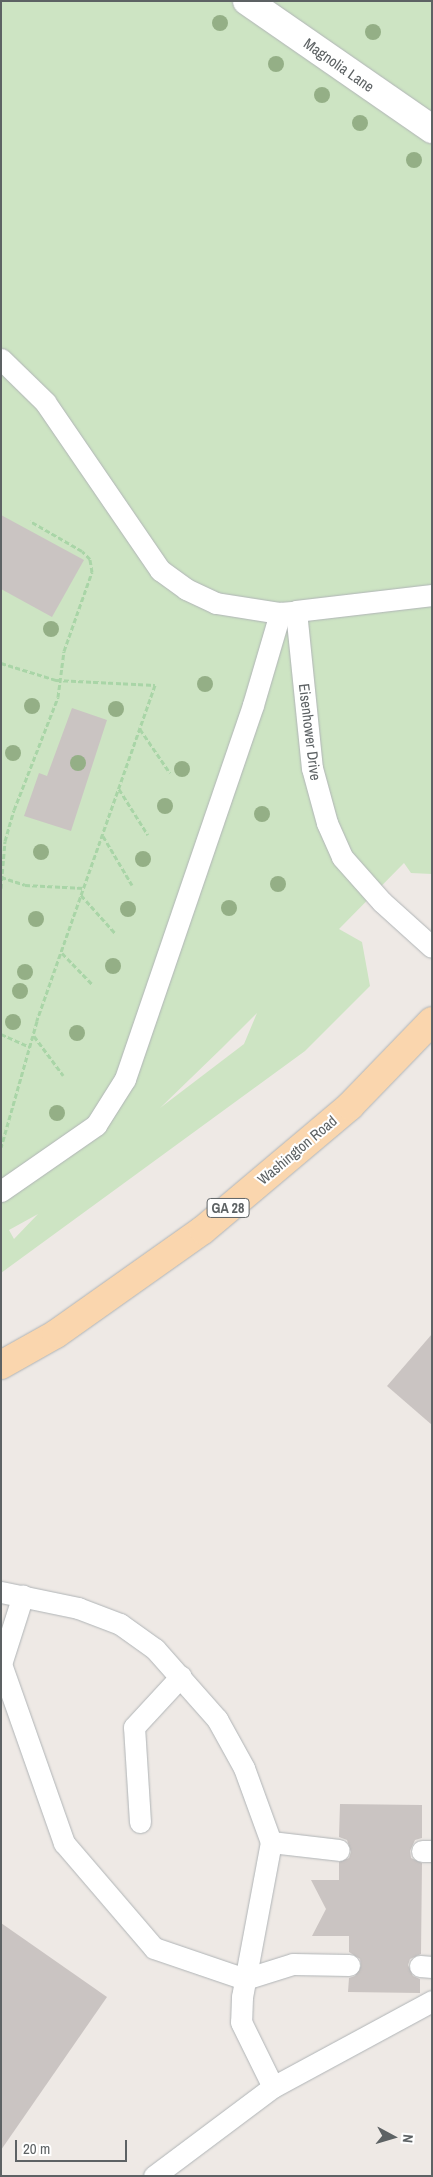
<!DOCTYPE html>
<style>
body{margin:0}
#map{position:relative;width:433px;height:2177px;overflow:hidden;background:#eee9e5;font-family:"Archivo Narrow",sans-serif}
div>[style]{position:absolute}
.green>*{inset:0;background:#cde4c3}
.building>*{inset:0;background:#cac4c2}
.path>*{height:3px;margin-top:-1.5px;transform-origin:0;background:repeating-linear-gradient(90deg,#a9d5a7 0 5px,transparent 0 7.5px)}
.roads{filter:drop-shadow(0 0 1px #b0b4b6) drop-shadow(0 0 1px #b0b4b6)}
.service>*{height:21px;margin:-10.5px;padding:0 10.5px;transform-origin:10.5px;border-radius:10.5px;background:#fff}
.minor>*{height:28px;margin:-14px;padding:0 14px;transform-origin:14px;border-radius:14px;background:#fff}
.primary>*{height:28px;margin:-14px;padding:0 14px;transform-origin:14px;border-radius:14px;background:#fad6ae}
.trees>*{width:16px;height:16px;margin:-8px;border-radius:50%;background:#94af86}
span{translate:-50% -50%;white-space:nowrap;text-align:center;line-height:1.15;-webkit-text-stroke:4px #fff;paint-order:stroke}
.shield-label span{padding:1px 4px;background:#fff;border:1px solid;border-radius:4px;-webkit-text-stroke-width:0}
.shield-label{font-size:14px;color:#5d6264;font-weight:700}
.street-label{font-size:15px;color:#5d6264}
.frame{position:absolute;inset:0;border:2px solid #5d6264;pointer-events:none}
.north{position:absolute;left:368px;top:2112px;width:50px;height:50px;-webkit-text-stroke:4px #fff;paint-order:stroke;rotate:96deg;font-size:14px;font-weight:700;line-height:20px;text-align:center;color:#5d6264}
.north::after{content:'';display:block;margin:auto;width:18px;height:22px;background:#5d6264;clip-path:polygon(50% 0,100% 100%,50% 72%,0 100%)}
.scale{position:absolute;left:15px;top:2140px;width:112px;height:22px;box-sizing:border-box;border:2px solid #5d6264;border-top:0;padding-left:6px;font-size:15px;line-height:18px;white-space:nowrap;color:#5d6264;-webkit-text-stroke:4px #fff;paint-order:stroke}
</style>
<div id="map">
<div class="green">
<i style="clip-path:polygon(evenodd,1px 1px,432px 1px,432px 874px,411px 873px,404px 863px,339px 929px,362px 942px,370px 986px,305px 1051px,1px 1273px,1px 1px,257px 1013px,244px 1044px,160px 1108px,222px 1048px,257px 1013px,1px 1px,38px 1214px,14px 1239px,9px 1230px,38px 1214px)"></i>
</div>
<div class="building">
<i style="clip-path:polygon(1px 515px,84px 560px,52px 617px,1px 589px)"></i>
<i style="clip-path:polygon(72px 708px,107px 720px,71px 831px,24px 816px,39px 773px,47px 776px)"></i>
<i style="clip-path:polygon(432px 1334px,432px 1425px,387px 1386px)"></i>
<i style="clip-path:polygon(340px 1804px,422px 1805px,422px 1838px,415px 1840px,410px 1851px,411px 1858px,422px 1863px,421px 1954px,410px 1959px,408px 1965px,413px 1976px,420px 1979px,420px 1993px,348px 1992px,349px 1978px,355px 1976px,361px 1966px,360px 1959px,349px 1952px,349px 1936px,312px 1936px,326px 1909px,311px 1880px,339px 1880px,339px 1862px,349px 1858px,351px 1852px,347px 1840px,339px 1837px)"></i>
<i style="clip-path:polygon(1px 1923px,107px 1997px,1px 2150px)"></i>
</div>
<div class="path">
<i style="left:1px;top:663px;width:58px;rotate:17.2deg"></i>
<i style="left:56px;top:680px;width:99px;rotate:2.9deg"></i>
<i style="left:155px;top:685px;width:356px;rotate:109.4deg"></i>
<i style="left:37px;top:1021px;width:131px;rotate:105.9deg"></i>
<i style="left:140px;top:729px;width:53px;rotate:55.7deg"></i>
<i style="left:119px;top:789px;width:54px;rotate:57.8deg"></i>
<i style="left:103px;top:836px;width:57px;rotate:59.4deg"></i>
<i style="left:1px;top:877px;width:25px;rotate:18deg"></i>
<i style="left:25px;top:885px;width:59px;rotate:2.9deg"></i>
<i style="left:1px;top:888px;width:47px;rotate:-85.1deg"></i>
<i style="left:5px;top:841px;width:32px;rotate:-74deg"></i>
<i style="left:14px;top:810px;width:121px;rotate:-68.7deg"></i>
<i style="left:58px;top:697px;width:46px;rotate:-82.6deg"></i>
<i style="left:64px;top:651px;width:84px;rotate:-70.5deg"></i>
<i style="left:92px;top:572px;width:13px;rotate:-99deg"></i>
<i style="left:90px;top:559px;width:11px;rotate:-135deg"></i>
<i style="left:82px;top:551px;width:60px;rotate:-150deg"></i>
<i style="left:81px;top:895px;width:51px;rotate:48.2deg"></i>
<i style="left:62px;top:953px;width:43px;rotate:45.9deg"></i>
<i style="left:1px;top:1034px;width:32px;rotate:24deg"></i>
<i style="left:34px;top:1036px;width:49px;rotate:53.4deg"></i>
</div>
<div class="roads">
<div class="service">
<i style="left:1px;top:359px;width:62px;rotate:44.3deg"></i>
<i style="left:45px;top:402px;width:204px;rotate:55.6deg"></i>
<i style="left:160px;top:570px;width:32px;rotate:36deg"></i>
<i style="left:186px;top:589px;width:33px;rotate:25deg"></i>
<i style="left:216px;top:603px;width:65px;rotate:8.9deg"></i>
<i style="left:280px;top:613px;width:12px;rotate:-5deg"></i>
<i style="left:432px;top:595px;width:137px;rotate:173.3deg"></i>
<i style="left:296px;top:611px;width:158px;rotate:84.2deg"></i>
<i style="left:312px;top:768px;width:57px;rotate:74.7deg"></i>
<i style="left:327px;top:823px;width:37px;rotate:66deg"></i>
<i style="left:342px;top:857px;width:60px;rotate:48.4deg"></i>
<i style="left:382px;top:902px;width:67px;rotate:42deg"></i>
<i style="left:1px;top:1191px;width:116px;rotate:-34.8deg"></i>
<i style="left:96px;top:1125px;width:54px;rotate:-57.8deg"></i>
<i style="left:125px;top:1079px;width:395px;rotate:-71.1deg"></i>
<i style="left:253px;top:705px;width:96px;rotate:-73.6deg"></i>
<i style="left:1px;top:1592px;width:79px;rotate:11.7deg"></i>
<i style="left:78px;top:1608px;width:45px;rotate:20.9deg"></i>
<i style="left:120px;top:1624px;width:43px;rotate:35.5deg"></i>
<i style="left:155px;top:1649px;width:94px;rotate:48.5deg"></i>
<i style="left:217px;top:1719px;width:56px;rotate:61.1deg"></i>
<i style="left:244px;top:1768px;width:79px;rotate:70deg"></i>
<i style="left:271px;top:1842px;width:158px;rotate:100.6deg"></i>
<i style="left:242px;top:1997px;width:25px;rotate:92deg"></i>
<i style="left:241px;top:2022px;width:72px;rotate:63.8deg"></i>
<i style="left:1px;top:1664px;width:190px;rotate:70.6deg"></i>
<i style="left:64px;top:1843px;width:138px;rotate:49.4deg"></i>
<i style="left:154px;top:1948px;width:96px;rotate:18.8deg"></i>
<i style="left:245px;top:1979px;width:50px;rotate:-17.4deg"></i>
<i style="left:293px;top:1964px;width:56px;rotate:1deg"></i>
<i style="left:1px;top:1664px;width:72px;rotate:-72.3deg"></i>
<i style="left:140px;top:1822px;width:95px;rotate:-93.6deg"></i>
<i style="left:134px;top:1727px;width:69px;rotate:-47.3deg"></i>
<i style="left:271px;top:1842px;width:68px;rotate:6.7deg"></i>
<i style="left:422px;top:1851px;width:10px"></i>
<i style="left:420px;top:1966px;width:12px;rotate:5deg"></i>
<i style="left:154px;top:2176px;width:149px;rotate:-36.8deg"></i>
<i style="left:273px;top:2087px;width:181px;rotate:-28.4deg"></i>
</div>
<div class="minor">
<i style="left:247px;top:1px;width:225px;rotate:34.7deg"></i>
</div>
<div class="primary">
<i style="left:1px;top:1365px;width:63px;rotate:-29.4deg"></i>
<i style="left:56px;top:1334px;width:180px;rotate:-35.3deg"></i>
<i style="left:203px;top:1230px;width:192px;rotate:-40.1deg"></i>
<i style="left:350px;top:1106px;width:118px;rotate:-46deg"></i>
</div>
</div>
<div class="trees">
<i style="left:220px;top:23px"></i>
<i style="left:373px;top:32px"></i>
<i style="left:276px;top:64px"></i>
<i style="left:322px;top:95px"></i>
<i style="left:360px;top:123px"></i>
<i style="left:414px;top:160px"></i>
<i style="left:51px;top:629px"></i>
<i style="left:205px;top:684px"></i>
<i style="left:32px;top:706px"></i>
<i style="left:116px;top:709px"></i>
<i style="left:13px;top:753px"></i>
<i style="left:78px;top:763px"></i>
<i style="left:182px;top:769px"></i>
<i style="left:165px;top:806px"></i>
<i style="left:262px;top:814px"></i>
<i style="left:41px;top:852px"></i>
<i style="left:143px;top:859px"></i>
<i style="left:278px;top:884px"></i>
<i style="left:229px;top:908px"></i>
<i style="left:128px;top:909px"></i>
<i style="left:36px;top:919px"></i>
<i style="left:113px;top:966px"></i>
<i style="left:25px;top:972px"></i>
<i style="left:20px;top:991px"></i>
<i style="left:13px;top:1022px"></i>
<i style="left:77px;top:1033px"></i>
<i style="left:57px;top:1113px"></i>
</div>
<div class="shield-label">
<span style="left:228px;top:1208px">GA 28</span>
</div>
<div class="street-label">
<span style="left:339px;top:65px;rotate:35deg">Magnolia Lane</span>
<span style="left:310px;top:732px;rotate:83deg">Eisenhower Drive</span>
<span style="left:297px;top:1150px;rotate:-40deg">Washington Road</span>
</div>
<div class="frame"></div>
<div class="north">N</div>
<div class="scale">20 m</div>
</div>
